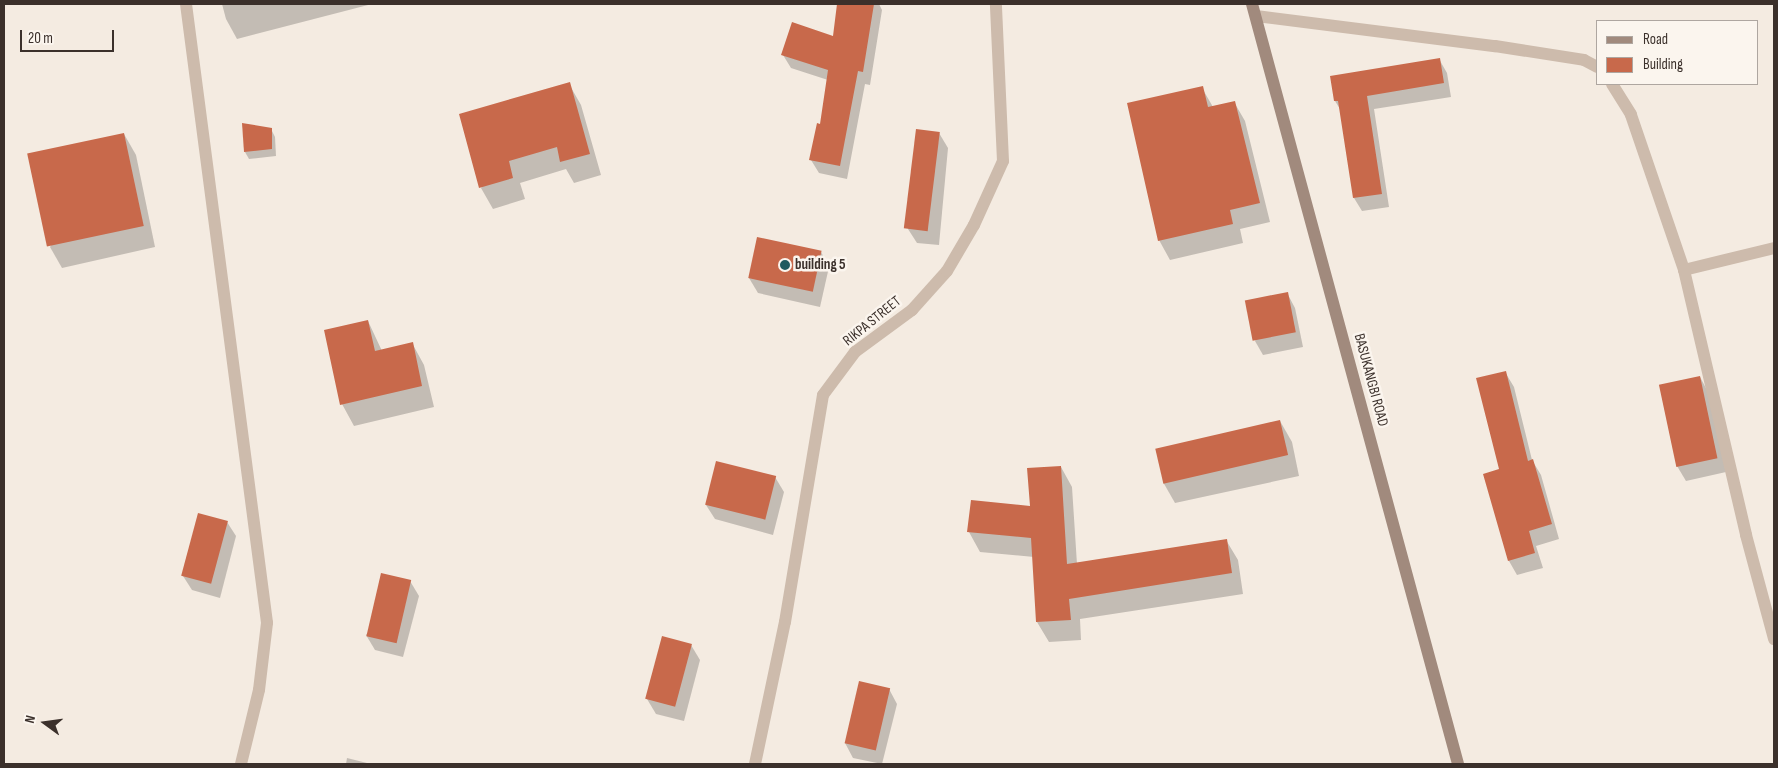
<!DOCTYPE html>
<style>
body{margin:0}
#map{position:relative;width:1778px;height:768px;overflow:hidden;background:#f4ebe1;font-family:"Sofia Sans Condensed",sans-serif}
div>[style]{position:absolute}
.shadow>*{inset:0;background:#0003}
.building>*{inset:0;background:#c8694b;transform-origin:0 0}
.street>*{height:12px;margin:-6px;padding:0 6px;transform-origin:6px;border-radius:6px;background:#cdbbac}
.secondary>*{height:12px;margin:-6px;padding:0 6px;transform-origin:6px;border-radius:6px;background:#a18a7d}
.dots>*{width:14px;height:14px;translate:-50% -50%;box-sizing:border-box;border:2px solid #fbf5ee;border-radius:50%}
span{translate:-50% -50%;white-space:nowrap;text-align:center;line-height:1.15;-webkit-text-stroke:5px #fbf5ee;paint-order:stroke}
.poi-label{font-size:15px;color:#3b302b;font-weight:700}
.left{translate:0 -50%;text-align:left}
.street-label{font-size:15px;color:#3b302b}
.frame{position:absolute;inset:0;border:5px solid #3b302b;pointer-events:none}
.legend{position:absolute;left:1596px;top:20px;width:162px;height:65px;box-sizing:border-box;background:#fbf5ee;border:1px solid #aea6a0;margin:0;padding:6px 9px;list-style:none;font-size:15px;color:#3b302b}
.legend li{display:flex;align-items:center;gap:10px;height:25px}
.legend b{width:25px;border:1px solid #aea6a0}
.north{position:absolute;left:20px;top:698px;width:50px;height:50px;-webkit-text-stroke:4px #fbf5ee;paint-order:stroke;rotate:284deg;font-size:14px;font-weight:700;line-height:20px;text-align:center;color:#3b302b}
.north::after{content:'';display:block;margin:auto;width:18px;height:22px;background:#3b302b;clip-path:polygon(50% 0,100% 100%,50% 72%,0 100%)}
.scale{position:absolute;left:20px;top:30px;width:94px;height:22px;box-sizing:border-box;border:2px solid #3b302b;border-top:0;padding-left:6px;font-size:15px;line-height:18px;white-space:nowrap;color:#3b302b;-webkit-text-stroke:4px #fbf5ee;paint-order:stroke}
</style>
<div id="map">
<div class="shadow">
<i style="clip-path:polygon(222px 4px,372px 4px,237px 39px,226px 19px)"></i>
<i style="clip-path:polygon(838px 4px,879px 4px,882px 10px,870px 85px,865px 84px,847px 179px,819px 173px,811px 160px,821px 125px,828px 80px,791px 68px,783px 55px,834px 37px)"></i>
<i style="clip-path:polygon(1439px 59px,1447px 73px,1451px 97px,1374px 109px,1389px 207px,1362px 211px,1354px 198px,1340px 109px,1335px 101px)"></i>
<i style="clip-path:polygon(569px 84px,581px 105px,601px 175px,574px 183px,566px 169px,520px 183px,525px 199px,493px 209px,481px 188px)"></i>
<i style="clip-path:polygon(1202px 88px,1213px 107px,1234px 102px,1245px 121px,1270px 222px,1240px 229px,1243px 243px,1170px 260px,1159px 240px)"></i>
<i style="clip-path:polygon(244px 124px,271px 129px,275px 137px,276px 156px,249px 159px,245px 152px)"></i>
<i style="clip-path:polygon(939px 133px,948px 148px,939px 245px,917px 243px,908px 229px)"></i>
<i style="clip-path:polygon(124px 134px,136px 155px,155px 247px,62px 268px,50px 247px)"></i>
<i style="clip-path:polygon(821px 252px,829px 267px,820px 307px,758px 293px,749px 278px)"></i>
<i style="clip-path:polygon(1287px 293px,1295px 308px,1303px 347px,1263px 355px,1255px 341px)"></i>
<i style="clip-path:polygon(368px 321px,382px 351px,412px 343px,424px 365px,434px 407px,354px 426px,342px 404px)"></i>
<i style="clip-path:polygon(1505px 372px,1514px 387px,1532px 460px,1541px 475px,1559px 539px,1536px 546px,1543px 568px,1517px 575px,1509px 561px)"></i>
<i style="clip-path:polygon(1700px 377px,1708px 392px,1726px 472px,1686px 481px,1677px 466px,1660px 386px)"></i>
<i style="clip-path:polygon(1280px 421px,1292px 442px,1299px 476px,1175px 503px,1163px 482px)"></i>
<i style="clip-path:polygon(1061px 467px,1072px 487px,1077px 564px,1226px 540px,1238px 560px,1243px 594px,1080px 619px,1081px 640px,1049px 642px,1037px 622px,1034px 557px,980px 552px,969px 532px,1031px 507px)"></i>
<i style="clip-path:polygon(775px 477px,784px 492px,773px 535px,715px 519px,706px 505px)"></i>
<i style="clip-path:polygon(227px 522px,236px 536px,220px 598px,192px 590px,183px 576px)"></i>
<i style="clip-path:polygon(410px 581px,419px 596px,403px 657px,375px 650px,366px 635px)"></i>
<i style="clip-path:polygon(691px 645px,700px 660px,684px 721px,656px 714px,647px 699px)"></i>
<i style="clip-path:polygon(889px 689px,897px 704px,882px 764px,853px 758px,845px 743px)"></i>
<i style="clip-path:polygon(347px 758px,371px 764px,346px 764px)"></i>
</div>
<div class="building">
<i style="clip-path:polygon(837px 4px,874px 4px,863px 72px,858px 71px,840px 166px,809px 160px,817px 123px,820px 124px,828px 70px,781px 55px,792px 22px,833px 36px)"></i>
<i style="clip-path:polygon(1440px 58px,1444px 83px,1367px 96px,1382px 194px,1353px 198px,1338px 101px,1334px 101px,1330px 76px)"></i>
<i style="clip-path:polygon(570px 82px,590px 154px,560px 162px,557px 147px,509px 161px,513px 178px,479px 188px,459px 114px)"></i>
<i style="clip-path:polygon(1203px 86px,1208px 107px,1235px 101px,1260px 203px,1230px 210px,1233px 224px,1158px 241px,1127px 103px)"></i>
<i style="clip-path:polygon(242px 123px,272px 128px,272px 149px,244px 152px)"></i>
<i style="left:916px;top:129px;width:24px;height:100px;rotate:7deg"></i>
<i style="left:124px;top:133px;width:95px;height:99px;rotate:78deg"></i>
<i style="left:757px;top:237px;width:66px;height:42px;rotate:12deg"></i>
<i style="left:1288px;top:292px;width:41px;height:44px;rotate:79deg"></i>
<i style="clip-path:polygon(368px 320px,375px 351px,413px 342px,422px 386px,340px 405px,324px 330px)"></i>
<i style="clip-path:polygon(1506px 371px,1528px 461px,1533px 459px,1552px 524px,1529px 531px,1535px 553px,1508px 561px,1483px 474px,1499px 469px,1476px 378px)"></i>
<i style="left:1700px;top:376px;width:84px;height:42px;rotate:78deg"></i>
<i style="left:1280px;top:420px;width:36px;height:128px;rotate:77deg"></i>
<i style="left:716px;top:461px;width:62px;height:45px;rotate:14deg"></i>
<i style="clip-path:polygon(1061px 466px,1067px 564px,1227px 539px,1232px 573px,1069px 599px,1071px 620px,1036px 622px,1031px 538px,967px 532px,971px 500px,1030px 506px,1027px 468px)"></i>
<i style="left:198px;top:513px;width:31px;height:65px;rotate:15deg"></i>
<i style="left:381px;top:573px;width:31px;height:65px;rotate:13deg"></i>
<i style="left:662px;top:636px;width:31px;height:65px;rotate:15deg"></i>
<i style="left:859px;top:681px;width:32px;height:64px;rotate:13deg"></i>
</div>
<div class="street">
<i style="left:186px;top:4px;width:624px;rotate:82.54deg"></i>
<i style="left:267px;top:623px;width:67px;rotate:96.8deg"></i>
<i style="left:259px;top:690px;width:76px;rotate:103.7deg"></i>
<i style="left:1256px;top:16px;width:241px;rotate:7.2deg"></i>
<i style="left:1495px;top:46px;width:90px;rotate:8.9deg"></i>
<i style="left:1584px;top:60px;width:15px;rotate:28deg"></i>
<i style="left:1612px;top:84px;width:36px;rotate:58deg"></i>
<i style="left:1631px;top:115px;width:164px;rotate:71.1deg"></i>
<i style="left:1684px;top:270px;width:93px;rotate:-13.7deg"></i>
<i style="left:1684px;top:270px;width:272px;rotate:76.8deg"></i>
<i style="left:1746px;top:535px;width:108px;rotate:74.9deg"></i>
<i style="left:755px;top:764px;width:145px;rotate:-78.1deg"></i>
<i style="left:785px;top:622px;width:230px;rotate:-80.5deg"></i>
<i style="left:823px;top:395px;width:54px;rotate:-53.3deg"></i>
<i style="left:855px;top:352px;width:71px;rotate:-36.4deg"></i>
<i style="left:912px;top:310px;width:52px;rotate:-48.1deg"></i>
<i style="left:947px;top:271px;width:53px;rotate:-59.6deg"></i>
<i style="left:974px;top:225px;width:70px;rotate:-65.6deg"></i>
<i style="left:1003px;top:161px;width:157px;rotate:-92.6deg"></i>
</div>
<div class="secondary">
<i style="left:1252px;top:4px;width:787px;rotate:74.83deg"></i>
</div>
<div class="dots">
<i style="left:785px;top:265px;background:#1f5a5e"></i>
</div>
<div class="poi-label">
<span class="left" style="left:795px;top:265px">building 5</span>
</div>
<div class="street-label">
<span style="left:872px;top:321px;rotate:-39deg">RIKPA STREET</span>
<span style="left:1371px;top:380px;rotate:75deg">BASUKANGBI ROAD</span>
</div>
<div class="frame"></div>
<ul class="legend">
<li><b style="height:6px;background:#a18a7d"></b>Road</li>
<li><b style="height:14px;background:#c8694b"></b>Building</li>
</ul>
<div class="north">N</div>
<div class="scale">20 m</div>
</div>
